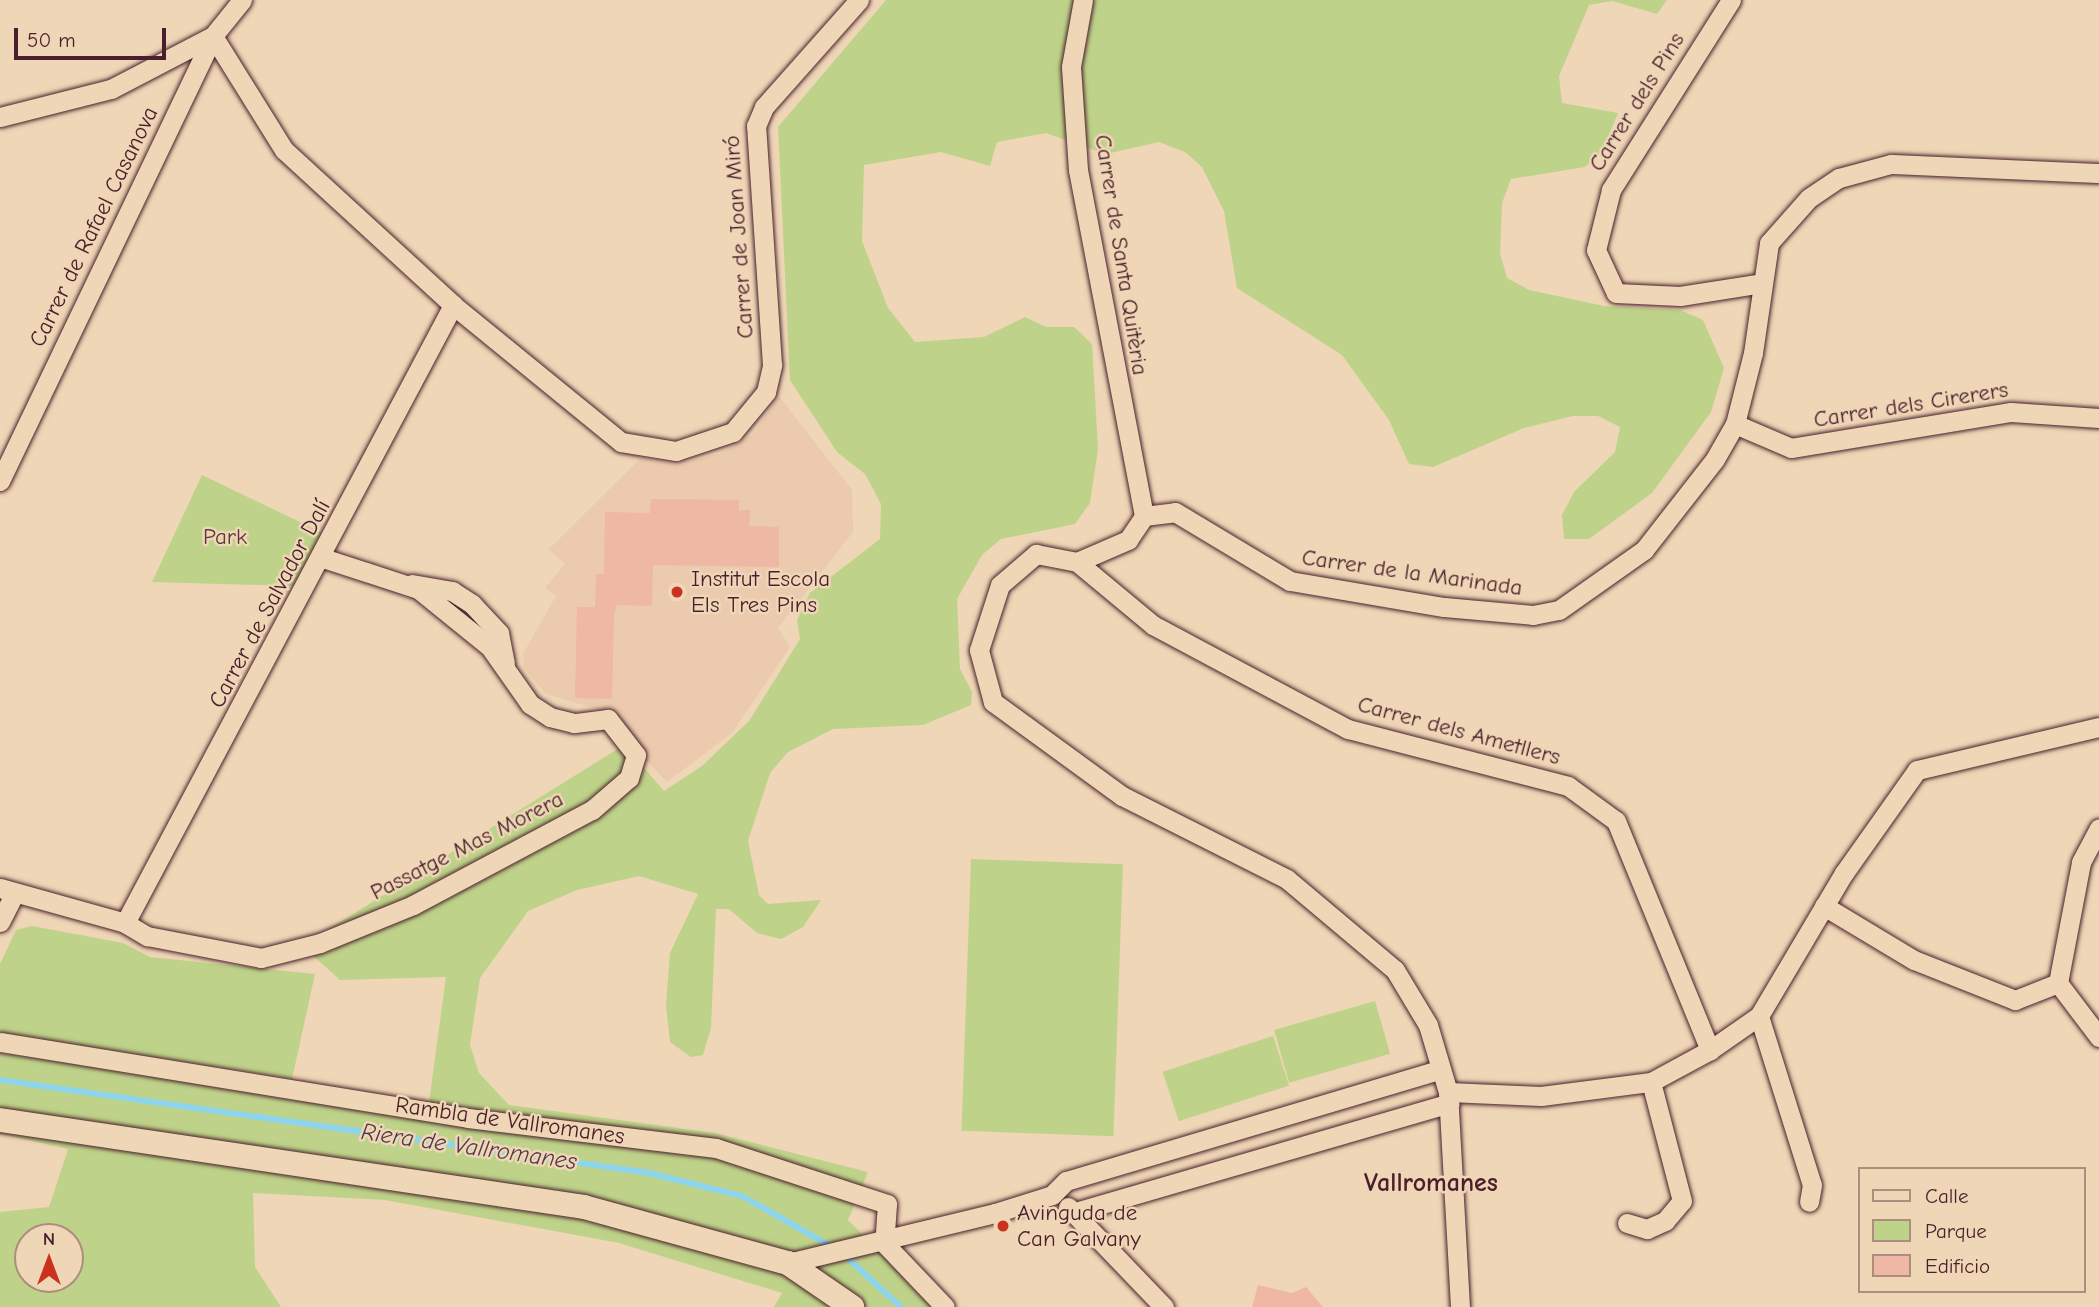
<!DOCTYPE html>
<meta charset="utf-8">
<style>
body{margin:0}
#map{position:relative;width:2099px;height:1307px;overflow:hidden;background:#eed6b6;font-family:"Comic Neue",sans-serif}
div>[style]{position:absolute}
.built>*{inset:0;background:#ebcaae}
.green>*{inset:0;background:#bed389;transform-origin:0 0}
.stream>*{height:6px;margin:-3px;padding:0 3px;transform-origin:3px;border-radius:3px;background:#8cd5ed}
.building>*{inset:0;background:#efb8a4}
.roads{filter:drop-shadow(0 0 2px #4a1f2b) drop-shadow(0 0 2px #4a1f2b)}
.minor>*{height:19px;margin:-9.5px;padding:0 9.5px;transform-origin:9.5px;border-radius:9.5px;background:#eed6b6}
.tertiary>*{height:24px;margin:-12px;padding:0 12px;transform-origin:12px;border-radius:12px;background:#eed6b6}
.dots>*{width:19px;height:19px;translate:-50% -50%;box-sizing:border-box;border:4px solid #eed6b6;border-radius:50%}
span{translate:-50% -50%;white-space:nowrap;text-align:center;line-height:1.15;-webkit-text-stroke:5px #eed6b6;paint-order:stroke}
.street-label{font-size:23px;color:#4a1f2b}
.park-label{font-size:23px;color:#5b3a39}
.poi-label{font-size:23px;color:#4a1f2b}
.left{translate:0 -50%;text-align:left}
.water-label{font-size:24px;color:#543a48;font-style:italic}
.quarter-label{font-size:26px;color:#4a1f2b;font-weight:700}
.legend{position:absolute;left:1858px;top:1167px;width:228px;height:126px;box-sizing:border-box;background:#eed6b6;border:2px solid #ac8d7e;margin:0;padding:9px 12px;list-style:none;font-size:21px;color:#4a1f2b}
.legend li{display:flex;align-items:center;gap:14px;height:35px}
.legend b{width:35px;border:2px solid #ac8d7e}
.north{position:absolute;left:14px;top:1223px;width:70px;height:70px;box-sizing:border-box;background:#eed6b6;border:2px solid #ac8d7e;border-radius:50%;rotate:0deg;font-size:19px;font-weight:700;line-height:28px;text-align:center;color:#4a1f2b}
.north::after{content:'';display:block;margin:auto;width:24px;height:32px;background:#c8321e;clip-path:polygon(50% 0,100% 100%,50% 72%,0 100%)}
.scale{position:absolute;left:14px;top:28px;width:152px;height:32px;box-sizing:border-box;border:4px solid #4a1f2b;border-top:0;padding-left:9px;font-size:21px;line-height:24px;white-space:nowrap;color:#4a1f2b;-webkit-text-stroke:5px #eed6b6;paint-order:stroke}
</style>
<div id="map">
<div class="built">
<i style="clip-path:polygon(778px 395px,852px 490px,853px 532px,778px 628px,790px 647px,732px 733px,667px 782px,597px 709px,546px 694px,524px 668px,523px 654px,556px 596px,545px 588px,565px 564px,549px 549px,641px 458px,675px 464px,719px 454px,755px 433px)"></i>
</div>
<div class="green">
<i style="clip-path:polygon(evenodd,886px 0,1667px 0,1657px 14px,1612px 1px,1589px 5px,1559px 76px,1562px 103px,1618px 113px,1603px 150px,1585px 167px,1511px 179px,1502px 203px,1500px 253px,1507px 278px,1529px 290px,1604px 306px,1680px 310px,1703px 320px,1724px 368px,1711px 412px,1652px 493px,1589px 539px,1564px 539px,1562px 515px,1574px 492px,1615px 452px,1620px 427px,1598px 416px,1573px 416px,1524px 428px,1433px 467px,1409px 464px,1389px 420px,1342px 355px,1237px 288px,1224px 211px,1202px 167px,1185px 152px,1159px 142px,1106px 154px,1046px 133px,997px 142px,990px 166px,941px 152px,864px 165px,862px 241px,888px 308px,915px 342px,984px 337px,1025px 317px,1046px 327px,1074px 327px,1092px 344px,1098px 449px,1090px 503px,1075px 524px,1001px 539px,982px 555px,957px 599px,960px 669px,972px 692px,971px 705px,923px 725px,833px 729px,788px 752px,770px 773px,748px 841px,759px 895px,768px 904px,821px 900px,803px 927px,781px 939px,757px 933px,729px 909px,716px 909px,711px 1028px,703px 1055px,691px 1057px,670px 1042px,666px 1005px,670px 953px,698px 894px,639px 876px,577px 890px,528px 911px,480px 978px,470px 1045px,479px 1073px,509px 1105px,715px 1133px,868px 1172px,848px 1220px,934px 1307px,774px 1307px,782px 1293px,619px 1243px,385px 1200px,253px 1193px,255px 1267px,281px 1307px,0 1307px,0 1212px,49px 1207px,68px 1149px,0 1134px,0 1053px,427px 1117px,446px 977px,340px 980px,298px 942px,321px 934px,624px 745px,664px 791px,702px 766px,749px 721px,776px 678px,800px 639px,797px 620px,810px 593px,880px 539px,881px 504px,865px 474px,837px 452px,790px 380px,778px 127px,886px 0,28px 1237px,70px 1237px,70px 1279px,28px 1279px,28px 1237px)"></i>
<i style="clip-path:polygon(202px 475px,323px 533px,295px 586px,152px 582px)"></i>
<i style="left:971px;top:859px;width:152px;height:272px;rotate:2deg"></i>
<i style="clip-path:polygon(32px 926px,123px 943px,150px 957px,315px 974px,292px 1079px,0 1033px,0 964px,16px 930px)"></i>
<i style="left:1375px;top:1001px;width:55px;height:105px;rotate:74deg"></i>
<i style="left:1273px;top:1036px;width:52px;height:116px;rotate:72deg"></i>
</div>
<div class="stream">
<i style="left:0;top:1080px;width:656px;rotate:8.15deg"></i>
<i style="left:649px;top:1173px;width:96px;rotate:13.9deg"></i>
<i style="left:742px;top:1196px;width:106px;rotate:29.5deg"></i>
<i style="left:843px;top:1254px;width:79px;rotate:42.4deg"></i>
</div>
<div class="building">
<i style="clip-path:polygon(651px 499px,739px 500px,739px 510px,750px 510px,749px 526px,779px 527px,779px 567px,653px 565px,652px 606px,617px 605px,614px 615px,612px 699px,575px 698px,577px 607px,595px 607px,596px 574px,604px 574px,605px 512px,650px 513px)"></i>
<i style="clip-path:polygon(1258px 1285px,1292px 1293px,1306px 1287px,1323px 1307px,1252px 1307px)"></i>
</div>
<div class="roads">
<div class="minor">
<i style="left:1083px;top:0;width:68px;rotate:100.2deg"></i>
<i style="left:1071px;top:67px;width:103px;rotate:86.1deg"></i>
<i style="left:1078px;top:170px;width:352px;rotate:79.2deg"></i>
<i style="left:1731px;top:0;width:225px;rotate:122.3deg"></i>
<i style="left:1611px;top:190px;width:62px;rotate:104deg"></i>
<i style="left:1596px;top:250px;width:47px;rotate:65.1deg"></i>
<i style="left:1616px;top:293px;width:64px;rotate:2.7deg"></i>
<i style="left:1680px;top:296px;width:83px;rotate:-9deg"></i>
<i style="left:213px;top:36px;width:134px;rotate:58.1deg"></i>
<i style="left:284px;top:150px;width:229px;rotate:42.5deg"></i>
<i style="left:453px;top:305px;width:217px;rotate:39.2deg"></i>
<i style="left:621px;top:442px;width:56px;rotate:9.3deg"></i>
<i style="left:676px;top:451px;width:60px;rotate:-18.4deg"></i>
<i style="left:733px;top:432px;width:52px;rotate:-50.5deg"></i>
<i style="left:766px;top:392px;width:28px;rotate:-77deg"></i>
<i style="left:772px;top:365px;width:240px;rotate:-93.8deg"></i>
<i style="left:756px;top:126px;width:21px;rotate:-67deg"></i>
<i style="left:764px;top:107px;width:143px;rotate:-48.4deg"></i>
<i style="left:0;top:117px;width:114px;rotate:-14.2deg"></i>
<i style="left:111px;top:89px;width:115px;rotate:-27.5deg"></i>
<i style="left:1735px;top:424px;width:61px;rotate:23.2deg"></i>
<i style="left:1791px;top:448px;width:223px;rotate:-9.3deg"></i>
<i style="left:2011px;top:412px;width:88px;rotate:3.9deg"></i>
<i style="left:0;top:481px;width:493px;rotate:-64.4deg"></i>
<i style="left:213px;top:36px;width:46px;rotate:-51.1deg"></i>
<i style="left:1077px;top:562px;width:56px;rotate:-23.3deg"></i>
<i style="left:1128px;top:540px;width:29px;rotate:-56deg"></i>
<i style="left:1144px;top:516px;width:31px;rotate:-7deg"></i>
<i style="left:1175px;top:512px;width:134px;rotate:31deg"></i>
<i style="left:1290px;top:581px;width:156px;rotate:9.6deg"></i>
<i style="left:1444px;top:607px;width:89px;rotate:5.1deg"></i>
<i style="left:1533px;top:615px;width:26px;rotate:-11deg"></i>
<i style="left:1559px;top:610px;width:104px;rotate:-35.2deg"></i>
<i style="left:1644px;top:550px;width:115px;rotate:-52deg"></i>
<i style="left:1715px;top:459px;width:40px;rotate:-60.3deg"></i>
<i style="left:1735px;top:424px;width:73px;rotate:-75.8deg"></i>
<i style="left:1753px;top:353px;width:111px;rotate:-81.7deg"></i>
<i style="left:1769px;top:243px;width:60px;rotate:-48.4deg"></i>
<i style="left:1809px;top:198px;width:36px;rotate:-34deg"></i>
<i style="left:1839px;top:178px;width:54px;rotate:-15.1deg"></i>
<i style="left:1891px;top:164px;width:208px;rotate:2.5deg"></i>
<i style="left:412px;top:584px;width:41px;rotate:9.9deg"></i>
<i style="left:452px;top:591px;width:24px;rotate:33deg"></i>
<i style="left:472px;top:604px;width:40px;rotate:47deg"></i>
<i style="left:499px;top:633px;width:31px;rotate:79deg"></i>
<i style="left:0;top:888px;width:130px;rotate:15.6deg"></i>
<i style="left:125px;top:923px;width:26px;rotate:31deg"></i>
<i style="left:147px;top:936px;width:116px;rotate:10.9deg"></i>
<i style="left:261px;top:958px;width:61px;rotate:-14.3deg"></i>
<i style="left:320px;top:943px;width:100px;rotate:-22.2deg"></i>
<i style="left:413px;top:905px;width:203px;rotate:-28deg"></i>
<i style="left:592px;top:810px;width:49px;rotate:-40.9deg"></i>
<i style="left:629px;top:778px;width:24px;rotate:-73deg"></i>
<i style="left:636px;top:755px;width:46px;rotate:-127.9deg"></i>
<i style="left:608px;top:719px;width:34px;rotate:173deg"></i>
<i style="left:574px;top:723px;width:25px;rotate:-166deg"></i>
<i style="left:550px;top:717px;width:24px;rotate:-147deg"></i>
<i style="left:530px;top:704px;width:70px;rotate:-125.1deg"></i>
<i style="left:490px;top:647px;width:92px;rotate:-141.1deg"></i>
<i style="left:418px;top:589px;width:100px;rotate:-161.9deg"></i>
<i style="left:1824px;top:906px;width:105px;rotate:31deg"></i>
<i style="left:1914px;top:960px;width:109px;rotate:21.6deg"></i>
<i style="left:2015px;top:1000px;width:46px;rotate:-21.6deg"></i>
<i style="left:2058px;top:983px;width:123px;rotate:-79.2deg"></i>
<i style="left:2081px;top:862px;width:38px;rotate:-62deg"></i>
<i style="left:0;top:922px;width:30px;rotate:-63deg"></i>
<i style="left:125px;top:923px;width:700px;rotate:-62.04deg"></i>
<i style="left:2058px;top:983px;width:68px;rotate:52.8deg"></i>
<i style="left:1759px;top:1016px;width:177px;rotate:72.6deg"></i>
<i style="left:1812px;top:1185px;width:17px;rotate:100deg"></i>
<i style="left:0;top:1042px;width:474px;rotate:9.2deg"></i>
<i style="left:468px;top:1118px;width:250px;rotate:6.9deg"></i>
<i style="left:716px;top:1148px;width:180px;rotate:18.1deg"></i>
<i style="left:887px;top:1204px;width:39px;rotate:94deg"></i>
<i style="left:884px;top:1243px;width:88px;rotate:46.4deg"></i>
<i style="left:1448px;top:1092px;width:93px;rotate:2.5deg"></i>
<i style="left:1541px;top:1096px;width:111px;rotate:-7.3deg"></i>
<i style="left:1651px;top:1082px;width:67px;rotate:-28.5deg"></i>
<i style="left:1710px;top:1050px;width:60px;rotate:-34.8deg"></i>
<i style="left:1759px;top:1016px;width:166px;rotate:-59.3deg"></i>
<i style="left:1844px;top:873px;width:126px;rotate:-54.7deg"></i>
<i style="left:1917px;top:770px;width:187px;rotate:-13.3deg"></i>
<i style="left:1068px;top:1207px;width:139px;rotate:46.2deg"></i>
<i style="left:1075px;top:1212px;width:390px;rotate:-16.2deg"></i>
<i style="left:1627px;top:1223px;width:21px;rotate:17deg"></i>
<i style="left:1647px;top:1229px;width:20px;rotate:-24deg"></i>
<i style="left:1665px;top:1221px;width:26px;rotate:-50deg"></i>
<i style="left:1682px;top:1201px;width:123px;rotate:-104.6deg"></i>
<i style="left:788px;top:1263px;width:213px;rotate:-13.6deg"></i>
<i style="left:995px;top:1213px;width:60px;rotate:-17.5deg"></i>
<i style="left:1052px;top:1195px;width:20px;rotate:-45deg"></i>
<i style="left:1066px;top:1181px;width:391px;rotate:-16.6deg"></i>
<i style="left:1460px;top:1307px;width:215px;rotate:-93.2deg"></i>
<i style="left:1448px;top:1092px;width:70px;rotate:-106.6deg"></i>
<i style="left:1428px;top:1025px;width:64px;rotate:-121deg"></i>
<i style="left:1395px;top:970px;width:141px;rotate:-139.9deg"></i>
<i style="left:1287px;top:879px;width:185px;rotate:-153.3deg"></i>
<i style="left:1122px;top:796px;width:160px;rotate:-143.9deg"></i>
<i style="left:993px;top:702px;width:54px;rotate:-105.1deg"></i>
<i style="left:979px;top:650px;width:68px;rotate:-72.1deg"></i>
<i style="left:1000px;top:585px;width:48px;rotate:-40.7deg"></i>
<i style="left:1036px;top:554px;width:42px;rotate:11deg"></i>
<i style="left:1077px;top:562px;width:99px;rotate:39.7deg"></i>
<i style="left:1153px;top:625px;width:221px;rotate:28.1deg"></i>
<i style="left:1348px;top:729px;width:227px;rotate:14.5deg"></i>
<i style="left:1568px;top:786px;width:59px;rotate:36.1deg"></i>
<i style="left:1616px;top:821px;width:248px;rotate:67.7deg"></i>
</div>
<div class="tertiary">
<i style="left:0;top:1120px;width:590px;rotate:8.47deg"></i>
<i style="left:584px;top:1207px;width:212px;rotate:15.4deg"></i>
<i style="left:788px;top:1263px;width:78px;rotate:34.5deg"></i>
</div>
</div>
<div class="dots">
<i style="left:677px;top:592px;background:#c8321e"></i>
<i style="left:1003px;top:1226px;background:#c8321e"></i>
</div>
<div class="street-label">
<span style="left:1637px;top:102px;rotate:-58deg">Carrer dels Pins</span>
<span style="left:94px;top:227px;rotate:-64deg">Carrer de Rafael Casanova</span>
<span style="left:739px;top:237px;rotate:-94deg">Carrer de Joan Miró</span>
<span style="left:1121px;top:255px;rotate:81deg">Carrer de Santa Quitèria</span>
<span style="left:1911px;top:405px;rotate:-9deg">Carrer dels Cirerers</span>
<span style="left:1412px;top:573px;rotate:8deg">Carrer de la Marinada</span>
<span style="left:270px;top:604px;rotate:-62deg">Carrer de Salvador Dalí</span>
<span style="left:1459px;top:731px;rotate:15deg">Carrer dels Ametllers</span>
<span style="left:467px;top:846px;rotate:-27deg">Passatge Mas Morera</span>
<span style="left:510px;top:1121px;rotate:8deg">Rambla de Vallromanes</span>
</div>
<div class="park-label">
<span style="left:225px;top:537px">Park</span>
</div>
<div class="poi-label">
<span class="left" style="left:691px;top:592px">Institut Escola<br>Els Tres Pins</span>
<span class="left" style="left:1017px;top:1226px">Avinguda de<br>Can Galvany</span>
</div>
<div class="water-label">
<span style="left:469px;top:1147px;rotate:8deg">Riera de Vallromanes</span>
</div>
<div class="quarter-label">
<span style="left:1431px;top:1184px">Vallromanes</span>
</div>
<ul class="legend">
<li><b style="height:9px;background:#eed6b6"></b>Calle</li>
<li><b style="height:19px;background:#bed389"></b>Parque</li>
<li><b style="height:19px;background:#efb8a4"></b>Edificio</li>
</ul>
<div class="north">N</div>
<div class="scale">50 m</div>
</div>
